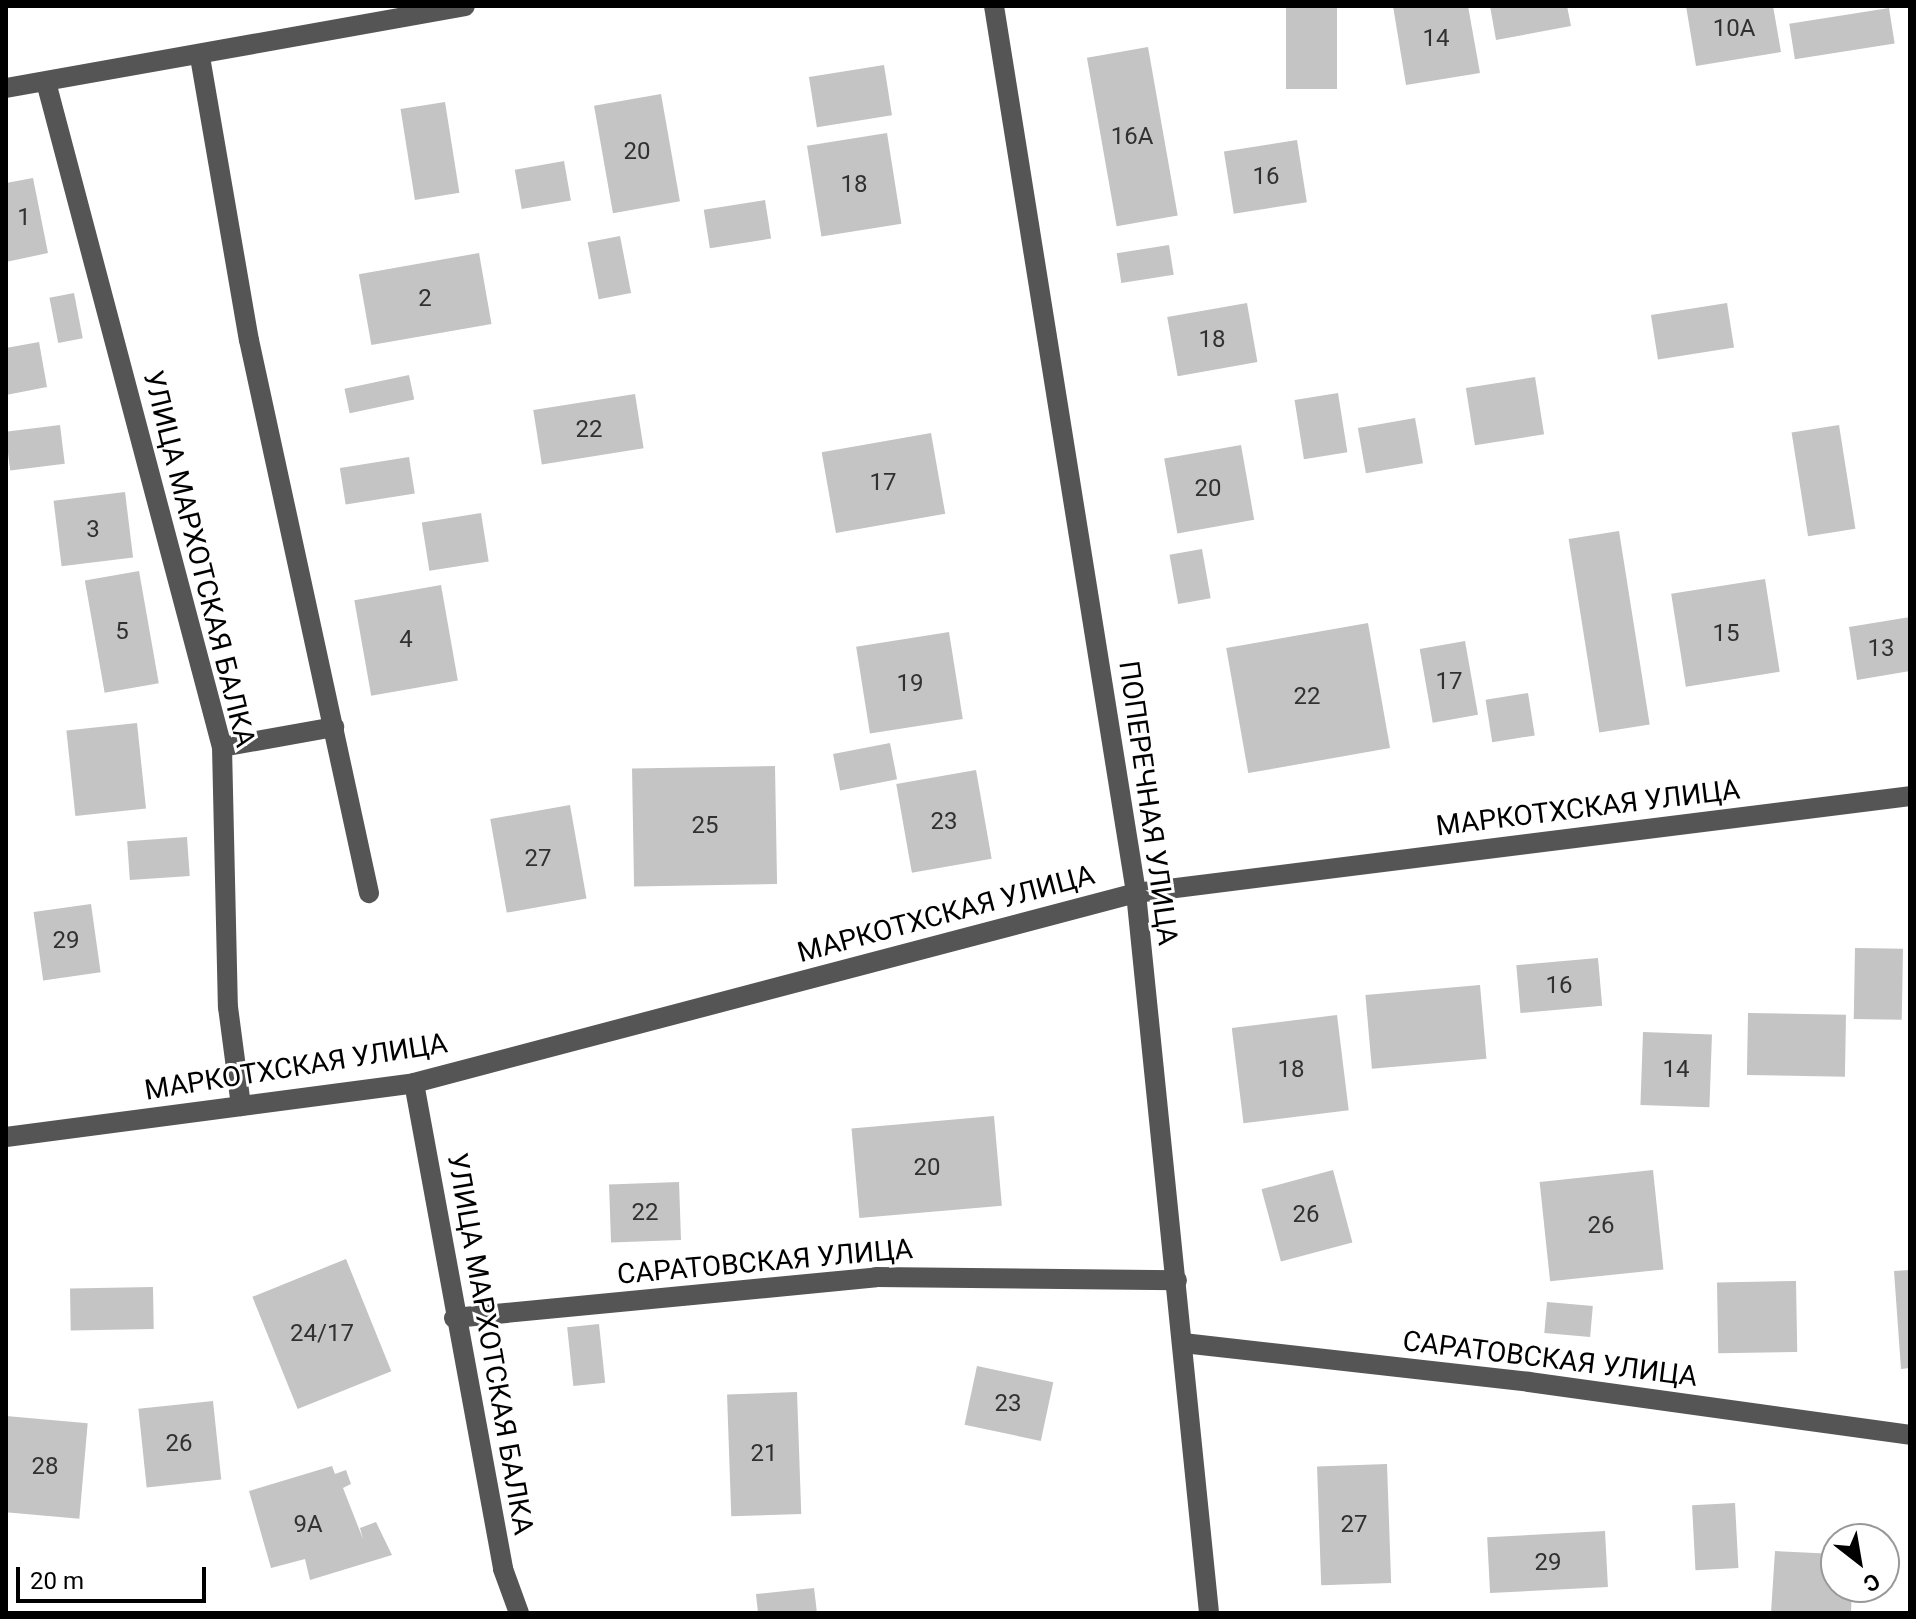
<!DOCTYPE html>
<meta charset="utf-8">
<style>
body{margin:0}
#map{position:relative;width:1916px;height:1619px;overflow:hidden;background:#fff;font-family:Roboto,sans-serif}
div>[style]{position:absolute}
.building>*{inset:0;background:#c4c4c4;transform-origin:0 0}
.minor>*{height:20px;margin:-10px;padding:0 10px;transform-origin:10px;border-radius:10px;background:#555}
span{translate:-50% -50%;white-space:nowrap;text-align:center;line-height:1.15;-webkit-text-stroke:6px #fff;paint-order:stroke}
.number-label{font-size:24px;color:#313131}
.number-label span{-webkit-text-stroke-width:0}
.street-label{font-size:28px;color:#000}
.frame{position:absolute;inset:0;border:8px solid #000;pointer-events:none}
.north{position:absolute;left:1820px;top:1523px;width:80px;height:80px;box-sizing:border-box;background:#fff;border:2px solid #999;border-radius:50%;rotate:149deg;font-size:22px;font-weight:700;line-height:32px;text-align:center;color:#000}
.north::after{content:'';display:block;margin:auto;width:28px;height:36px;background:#000;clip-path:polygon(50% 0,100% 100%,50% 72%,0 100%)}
.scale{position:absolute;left:16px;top:1567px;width:190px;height:36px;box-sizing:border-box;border:4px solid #000;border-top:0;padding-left:10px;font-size:24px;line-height:28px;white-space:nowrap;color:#000;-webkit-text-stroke:6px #fff;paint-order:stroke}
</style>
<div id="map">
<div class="building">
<i style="left:1286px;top:6px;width:51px;height:83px"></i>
<i style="clip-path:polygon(1393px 6px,1468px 6px,1480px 73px,1406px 85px)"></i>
<i style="clip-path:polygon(1490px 6px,1567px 6px,1571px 26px,1496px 40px)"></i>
<i style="clip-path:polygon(1686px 6px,1773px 6px,1781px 52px,1696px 66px)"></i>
<i style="left:1889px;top:8px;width:36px;height:101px;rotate:81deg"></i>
<i style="left:1148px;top:47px;width:171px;height:62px;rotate:80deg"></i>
<i style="left:884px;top:65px;width:51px;height:76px;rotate:81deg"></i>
<i style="left:661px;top:94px;width:109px;height:68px;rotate:80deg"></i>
<i style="left:445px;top:102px;width:92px;height:45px;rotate:81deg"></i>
<i style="left:887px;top:133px;width:92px;height:81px;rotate:81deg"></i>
<i style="left:1297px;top:140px;width:63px;height:74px;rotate:81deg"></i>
<i style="left:564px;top:161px;width:40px;height:50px;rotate:80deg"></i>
<i style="clip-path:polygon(33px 178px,48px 253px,6px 262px,6px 183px)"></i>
<i style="left:765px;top:200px;width:39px;height:62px;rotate:81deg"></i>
<i style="left:620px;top:236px;width:58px;height:33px;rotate:79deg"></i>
<i style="left:1169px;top:245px;width:30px;height:53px;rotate:81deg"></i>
<i style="left:479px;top:253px;width:72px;height:122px;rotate:80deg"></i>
<i style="left:74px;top:293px;width:46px;height:25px;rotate:79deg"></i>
<i style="left:1247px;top:303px;width:60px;height:81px;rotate:80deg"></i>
<i style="left:1727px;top:303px;width:45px;height:77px;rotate:81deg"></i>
<i style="clip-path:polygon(39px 342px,47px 387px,6px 395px,6px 348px)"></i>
<i style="left:409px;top:375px;width:25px;height:66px;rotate:78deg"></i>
<i style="left:1535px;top:377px;width:58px;height:70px;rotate:81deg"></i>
<i style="left:1338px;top:393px;width:60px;height:44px;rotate:81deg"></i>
<i style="left:635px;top:394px;width:55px;height:103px;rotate:81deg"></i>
<i style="left:1415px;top:418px;width:46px;height:58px;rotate:80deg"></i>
<i style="left:60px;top:425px;width:39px;height:55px;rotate:83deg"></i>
<i style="left:1839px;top:425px;width:105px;height:48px;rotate:81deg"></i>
<i style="left:931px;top:433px;width:82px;height:111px;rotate:80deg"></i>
<i style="left:1241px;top:445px;width:76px;height:78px;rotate:80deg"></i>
<i style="left:409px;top:457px;width:37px;height:70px;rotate:81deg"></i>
<i style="left:125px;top:492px;width:66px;height:72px;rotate:83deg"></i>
<i style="left:481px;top:513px;width:49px;height:60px;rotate:81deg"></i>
<i style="left:1619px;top:531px;width:196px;height:51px;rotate:81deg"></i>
<i style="left:1202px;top:549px;width:50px;height:33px;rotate:80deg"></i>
<i style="left:139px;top:571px;width:114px;height:55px;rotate:80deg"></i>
<i style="left:1765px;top:579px;width:94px;height:95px;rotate:81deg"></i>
<i style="left:441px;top:585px;width:97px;height:88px;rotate:80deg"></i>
<i style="clip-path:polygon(1910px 617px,1910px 671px,1857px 680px,1849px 627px)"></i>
<i style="left:1368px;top:623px;width:127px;height:144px;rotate:80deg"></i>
<i style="left:949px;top:632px;width:88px;height:94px;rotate:81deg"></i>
<i style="left:1465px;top:641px;width:75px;height:46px;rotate:80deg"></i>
<i style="left:1528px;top:693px;width:43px;height:43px;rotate:81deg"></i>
<i style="left:137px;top:723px;width:86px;height:71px;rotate:84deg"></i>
<i style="left:890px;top:743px;width:37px;height:58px;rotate:79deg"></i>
<i style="left:775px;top:766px;width:118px;height:143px;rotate:89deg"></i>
<i style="left:976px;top:770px;width:90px;height:81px;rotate:80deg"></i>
<i style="left:570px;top:805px;width:95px;height:81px;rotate:80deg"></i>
<i style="left:187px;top:837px;width:39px;height:60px;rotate:86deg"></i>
<i style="left:91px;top:904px;width:69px;height:58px;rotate:82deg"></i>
<i style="left:1855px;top:948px;width:48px;height:71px;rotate:1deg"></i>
<i style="left:1598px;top:958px;width:48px;height:82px;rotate:85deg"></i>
<i style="left:1480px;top:985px;width:74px;height:115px;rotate:85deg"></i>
<i style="left:1748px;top:1013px;width:98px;height:62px;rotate:1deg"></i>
<i style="left:1337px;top:1015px;width:96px;height:106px;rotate:83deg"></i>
<i style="left:1643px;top:1032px;width:69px;height:73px;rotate:2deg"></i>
<i style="left:994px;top:1116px;width:90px;height:143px;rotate:85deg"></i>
<i style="left:1333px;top:1170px;width:75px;height:74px;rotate:75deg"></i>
<i style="left:1653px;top:1170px;width:100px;height:114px;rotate:84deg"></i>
<i style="left:679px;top:1182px;width:58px;height:70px;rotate:88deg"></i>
<i style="left:346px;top:1259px;width:121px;height:101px;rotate:68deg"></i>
<i style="clip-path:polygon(1910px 1270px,1910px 1368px,1901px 1369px,1894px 1271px)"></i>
<i style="left:1796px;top:1281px;width:71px;height:79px;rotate:89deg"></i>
<i style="left:153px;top:1287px;width:42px;height:83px;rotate:89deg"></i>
<i style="left:1547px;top:1302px;width:46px;height:31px;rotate:5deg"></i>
<i style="left:599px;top:1324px;width:59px;height:32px;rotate:84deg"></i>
<i style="left:977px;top:1366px;width:78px;height:60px;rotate:12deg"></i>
<i style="left:797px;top:1392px;width:122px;height:70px;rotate:88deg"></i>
<i style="left:213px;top:1401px;width:79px;height:75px;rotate:84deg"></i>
<i style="left:6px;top:1416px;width:82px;height:96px;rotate:5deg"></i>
<i style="left:1387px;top:1464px;width:119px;height:70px;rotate:88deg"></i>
<i style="clip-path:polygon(332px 1466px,335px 1474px,346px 1470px,351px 1484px,343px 1488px,363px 1539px,360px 1528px,376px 1522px,392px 1555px,310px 1580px,305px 1559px,271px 1568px,249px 1491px)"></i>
<i style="left:1735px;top:1503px;width:65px;height:43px;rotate:87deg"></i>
<i style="left:1605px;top:1531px;width:56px;height:118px;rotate:87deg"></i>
<i style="clip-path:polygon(1775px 1551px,1836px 1554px,1836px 1587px,1852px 1587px,1851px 1613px,1771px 1613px)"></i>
<i style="clip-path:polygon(814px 1588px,817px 1613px,758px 1613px,756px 1594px)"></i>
</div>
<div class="minor">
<i style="left:994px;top:6px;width:898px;rotate:80.9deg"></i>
<i style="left:1136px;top:893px;width:724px;rotate:84.21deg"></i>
<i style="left:200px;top:57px;width:287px;rotate:80.2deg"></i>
<i style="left:249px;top:340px;width:566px;rotate:77.76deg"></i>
<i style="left:46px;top:82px;width:688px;rotate:75.18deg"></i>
<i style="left:222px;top:747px;width:260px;rotate:88.7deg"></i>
<i style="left:228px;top:1007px;width:100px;rotate:82.5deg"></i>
<i style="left:6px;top:88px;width:466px;rotate:-10.1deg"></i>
<i style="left:222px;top:747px;width:114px;rotate:-10.1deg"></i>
<i style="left:414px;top:1083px;width:494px;rotate:79.6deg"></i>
<i style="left:503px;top:1569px;width:47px;rotate:70deg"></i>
<i style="left:6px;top:1137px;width:412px;rotate:-7.5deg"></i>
<i style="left:414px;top:1083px;width:747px;rotate:-14.74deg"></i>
<i style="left:1136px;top:893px;width:780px;rotate:-7.14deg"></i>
<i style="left:454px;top:1318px;width:424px;rotate:-5.5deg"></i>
<i style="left:876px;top:1277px;width:301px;rotate:0.6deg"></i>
<i style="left:1183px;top:1343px;width:348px;rotate:6.4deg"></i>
<i style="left:1529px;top:1382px;width:385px;rotate:7.9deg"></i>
</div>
<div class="number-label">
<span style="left:1734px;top:29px">10А</span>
<span style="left:1436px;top:39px">14</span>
<span style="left:1132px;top:137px">16А</span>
<span style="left:637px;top:152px">20</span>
<span style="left:1266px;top:177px">16</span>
<span style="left:854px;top:185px">18</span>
<span style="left:24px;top:218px">1</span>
<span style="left:425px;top:299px">2</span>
<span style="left:1212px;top:340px">18</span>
<span style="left:589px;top:430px">22</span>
<span style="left:883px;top:483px">17</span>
<span style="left:1208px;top:489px">20</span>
<span style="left:93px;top:530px">3</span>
<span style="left:122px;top:632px">5</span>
<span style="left:1726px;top:634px">15</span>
<span style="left:406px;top:640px">4</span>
<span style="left:1881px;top:649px">13</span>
<span style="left:1449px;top:682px">17</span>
<span style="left:910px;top:684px">19</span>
<span style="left:1307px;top:697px">22</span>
<span style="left:944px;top:822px">23</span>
<span style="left:705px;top:826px">25</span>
<span style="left:538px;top:859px">27</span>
<span style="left:66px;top:941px">29</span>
<span style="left:1559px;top:986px">16</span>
<span style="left:1291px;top:1070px">18</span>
<span style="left:1676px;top:1070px">14</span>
<span style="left:927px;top:1168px">20</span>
<span style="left:645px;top:1213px">22</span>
<span style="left:1306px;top:1215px">26</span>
<span style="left:1601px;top:1226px">26</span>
<span style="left:322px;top:1334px">24/17</span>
<span style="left:1008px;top:1404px">23</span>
<span style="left:179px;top:1444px">26</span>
<span style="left:764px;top:1454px">21</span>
<span style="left:45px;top:1467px">28</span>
<span style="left:308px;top:1525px">9А</span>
<span style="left:1354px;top:1525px">27</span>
<span style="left:1548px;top:1563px">29</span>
</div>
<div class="street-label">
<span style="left:199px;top:559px;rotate:76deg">УЛИЦА МАРХОТСКАЯ БАЛКА</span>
<span style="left:1148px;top:803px;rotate:82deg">ПОПЕРЕЧНАЯ УЛИЦА</span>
<span style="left:1588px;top:808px;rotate:-7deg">МАРКОТХСКАЯ УЛИЦА</span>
<span style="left:946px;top:914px;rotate:-15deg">МАРКОТХСКАЯ УЛИЦА</span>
<span style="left:296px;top:1067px;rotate:-9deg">МАРКОТХСКАЯ УЛИЦА</span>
<span style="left:765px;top:1262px;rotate:-5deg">САРАТОВСКАЯ УЛИЦА</span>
<span style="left:490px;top:1344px;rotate:80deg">УЛИЦА МАРХОТСКАЯ БАЛКА</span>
<span style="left:1550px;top:1359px;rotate:7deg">САРАТОВСКАЯ УЛИЦА</span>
</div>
<div class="frame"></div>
<div class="north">С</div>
<div class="scale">20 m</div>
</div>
